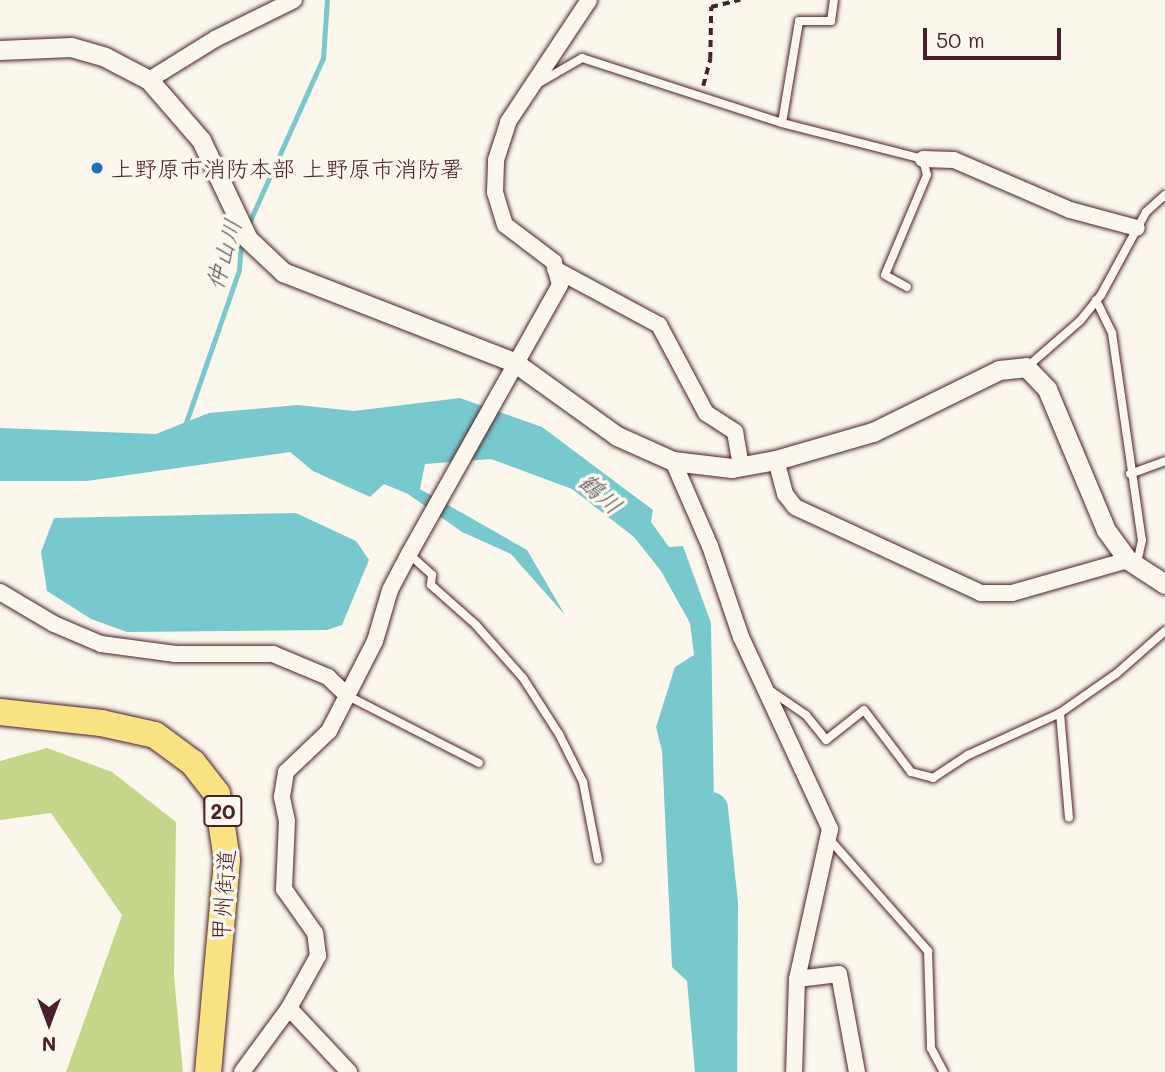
<!DOCTYPE html>
<meta charset="utf-8">
<style>
body{margin:0}
#map{position:relative;width:1165px;height:1072px;overflow:hidden;background:#fbf7ec;font-family:Mali,"Klee One",sans-serif}
div>[style]{position:absolute}
.green>*{inset:0;background:#c5d589}
.water>*{inset:0;background:#77c9cd}
.stream>*{height:5px;margin:-2.5px;padding:0 2.5px;transform-origin:2.5px;border-radius:2.5px;background:#77c9cd}
.river>*{height:33px;margin:-16.5px;padding:0 16.5px;transform-origin:16.5px;border-radius:16.5px;background:#77c9cd}
.path>*{height:3.5px;margin-top:-1.75px;transform-origin:0;background:repeating-linear-gradient(90deg,#4a1f2b 0 7px,transparent 0 12px)}
.roads{filter:drop-shadow(0 0 2px #4a1f2b) drop-shadow(0 0 2px #4a1f2b)}
.service>*{height:8px;margin:-4px;padding:0 4px;transform-origin:4px;border-radius:4px;background:#fbf7ec}
.minor>*{height:16px;margin:-8px;padding:0 8px;transform-origin:8px;border-radius:8px;background:#fbf7ec}
.tertiary>*{height:19px;margin:-9.5px;padding:0 9.5px;transform-origin:9.5px;border-radius:9.5px;background:#fbf7ec}
.trunk>*{height:26px;margin:-13px;padding:0 13px;transform-origin:13px;border-radius:13px;background:#f8e281}
.dots>*{width:19px;height:19px;translate:-50% -50%;box-sizing:border-box;border:4px solid #fbf7ec;border-radius:50%}
span{translate:-50% -50%;white-space:nowrap;text-align:center;line-height:1.15;-webkit-text-stroke:7px #fbf7ec;paint-order:stroke}
.shield-label span{padding:2px 5px;background:#fbf7ec;border:2px solid;border-radius:5px;-webkit-text-stroke-width:0}
.shield-label{font-size:21px;color:#4a1f2b;font-weight:700}
.poi-label{font-size:23px;color:#4a1f2b}
.left{translate:0 -50%;text-align:left}
.street-label{font-size:23px;color:#4a1f2b}
.water-label{font-size:24px;color:#58525c;font-style:italic}
.north{position:absolute;left:14px;top:988px;width:70px;height:70px;-webkit-text-stroke:5px #fbf7ec;paint-order:stroke;rotate:180deg;font-size:19px;font-weight:700;line-height:28px;text-align:center;color:#4a1f2b}
.north::after{content:'';display:block;margin:auto;width:24px;height:32px;background:#4a1f2b;clip-path:polygon(50% 0,100% 100%,50% 72%,0 100%)}
.scale{position:absolute;left:923px;top:28px;width:138px;height:32px;box-sizing:border-box;border:4px solid #4a1f2b;border-top:0;padding-left:9px;font-size:21px;line-height:24px;white-space:nowrap;color:#4a1f2b;-webkit-text-stroke:5px #fbf7ec;paint-order:stroke}
</style>
<div id="map">
<div class="green">
<i style="clip-path:polygon(47px 748px,112px 772px,176px 822px,174px 977px,183px 1072px,66px 1072px,122px 915px,51px 813px,0 820px,0 761px)"></i>
</div>
<div class="water">
<i style="clip-path:polygon(460px 398px,542px 427px,653px 510px,651px 522px,669px 547px,683px 546px,711px 623px,716px 933px,731px 1072px,695px 1072px,687px 981px,672px 967px,662px 751px,656px 727px,675px 667px,694px 655px,690px 623px,661px 571px,634px 537px,572px 489px,491px 459px,425px 464px,420px 489px,527px 550px,565px 615px,511px 554px,462px 532px,408px 494px,384px 484px,370px 497px,313px 471px,290px 452px,87px 481px,0 481px,0 428px,156px 434px,209px 413px,298px 405px,354px 411px)"></i>
<i style="clip-path:polygon(296px 513px,356px 541px,369px 560px,342px 625px,327px 630px,127px 632px,91px 619px,47px 591px,41px 552px,54px 518px)"></i>
</div>
<div class="stream">
<i style="left:248px;top:225px;width:183px;rotate:-65.8deg"></i>
<i style="left:323px;top:58px;width:58px;rotate:-86.1deg"></i>
<i style="left:184px;top:428px;width:167px;rotate:-70.8deg"></i>
<i style="left:239px;top:270px;width:30px;rotate:-86deg"></i>
</div>
<div class="river">
<i style="left:711px;top:808px;width:96px;rotate:84deg"></i>
<i style="left:721px;top:903px;width:169px;rotate:90.3deg"></i>
</div>
<div class="path">
<i style="left:703px;top:86px;width:28px;rotate:-75deg"></i>
<i style="left:710px;top:59px;width:52px;rotate:-88.9deg"></i>
<i style="left:711px;top:7px;width:30px;rotate:-14deg"></i>
</div>
<div class="roads">
<div class="service">
<i style="left:537px;top:84px;width:52px;rotate:-30deg"></i>
<i style="left:582px;top:58px;width:210px;rotate:18deg"></i>
<i style="left:782px;top:123px;width:146px;rotate:14.3deg"></i>
<i style="left:923px;top:159px;width:16px;rotate:76deg"></i>
<i style="left:927px;top:175px;width:108px;rotate:112.8deg"></i>
<i style="left:885px;top:275px;width:25px;rotate:29deg"></i>
<i style="left:782px;top:123px;width:103px;rotate:-80.5deg"></i>
<i style="left:799px;top:21px;width:32px"></i>
<i style="left:831px;top:21px;width:21px;rotate:-82deg"></i>
<i style="left:1096px;top:300px;width:37px;rotate:64deg"></i>
<i style="left:1112px;top:333px;width:209px;rotate:81.8deg"></i>
<i style="left:1142px;top:540px;width:25px;rotate:102deg"></i>
<i style="left:1027px;top:367px;width:70px;rotate:-41deg"></i>
<i style="left:1080px;top:321px;width:33px;rotate:-51deg"></i>
<i style="left:1101px;top:295px;width:94px;rotate:-61.5deg"></i>
<i style="left:1146px;top:212px;width:25px;rotate:-42deg"></i>
<i style="left:1130px;top:474px;width:37px;rotate:-20deg"></i>
<i style="left:409px;top:554px;width:31px;rotate:42deg"></i>
<i style="left:432px;top:575px;width:10px;rotate:96deg"></i>
<i style="left:431px;top:585px;width:60px;rotate:41.6deg"></i>
<i style="left:476px;top:625px;width:71px;rotate:48.4deg"></i>
<i style="left:523px;top:678px;width:67px;rotate:57.3deg"></i>
<i style="left:559px;top:734px;width:54px;rotate:63.4deg"></i>
<i style="left:583px;top:782px;width:79px;rotate:79.1deg"></i>
<i style="left:768px;top:689px;width:46px;rotate:34.4deg"></i>
<i style="left:806px;top:715px;width:32px;rotate:51deg"></i>
<i style="left:826px;top:740px;width:48px;rotate:-38.3deg"></i>
<i style="left:864px;top:710px;width:78px;rotate:52.8deg"></i>
<i style="left:911px;top:772px;width:23px;rotate:15deg"></i>
<i style="left:933px;top:778px;width:42px;rotate:-33.3deg"></i>
<i style="left:968px;top:755px;width:101px;rotate:-24.5deg"></i>
<i style="left:1060px;top:713px;width:68px;rotate:-34.9deg"></i>
<i style="left:1116px;top:674px;width:65px;rotate:-41.3deg"></i>
<i style="left:348px;top:696px;width:147px;rotate:27.1deg"></i>
<i style="left:1060px;top:713px;width:105px;rotate:85.1deg"></i>
<i style="left:831px;top:841px;width:147px;rotate:48.6deg"></i>
<i style="left:928px;top:951px;width:97px;rotate:88.2deg"></i>
<i style="left:931px;top:1048px;width:27px;rotate:62deg"></i>
</div>
<div class="minor">
<i style="left:149px;top:80px;width:78px;rotate:-31.8deg"></i>
<i style="left:215px;top:39px;width:88px;rotate:-26.3deg"></i>
<i style="left:923px;top:159px;width:31px;rotate:2deg"></i>
<i style="left:954px;top:160px;width:126px;rotate:23.3deg"></i>
<i style="left:1070px;top:210px;width:69px;rotate:15deg"></i>
<i style="left:555px;top:269px;width:118px;rotate:28.3deg"></i>
<i style="left:659px;top:325px;width:100px;rotate:61.9deg"></i>
<i style="left:706px;top:413px;width:35px;rotate:33deg"></i>
<i style="left:735px;top:432px;width:35px;rotate:80deg"></i>
<i style="left:776px;top:460px;width:35px;rotate:75deg"></i>
<i style="left:785px;top:494px;width:16px;rotate:52deg"></i>
<i style="left:795px;top:507px;width:205px;rotate:24.8deg"></i>
<i style="left:981px;top:593px;width:31px"></i>
<i style="left:1012px;top:593px;width:121px;rotate:-15.9deg"></i>
<i style="left:673px;top:461px;width:93px;rotate:66.5deg"></i>
<i style="left:710px;top:546px;width:96px;rotate:71.2deg"></i>
<i style="left:741px;top:637px;width:212px;rotate:65.1deg"></i>
<i style="left:830px;top:829px;width:154px;rotate:102.4deg"></i>
<i style="left:797px;top:979px;width:93px;rotate:91.8deg"></i>
<i style="left:0;top:592px;width:63px;rotate:30.7deg"></i>
<i style="left:54px;top:624px;width:51px;rotate:23.1deg"></i>
<i style="left:101px;top:644px;width:75px;rotate:7.7deg"></i>
<i style="left:175px;top:654px;width:98px"></i>
<i style="left:273px;top:654px;width:60px;rotate:22.7deg"></i>
<i style="left:328px;top:677px;width:28px;rotate:44deg"></i>
<i style="left:797px;top:979px;width:42px;rotate:-6.8deg"></i>
<i style="left:839px;top:974px;width:100px;rotate:79.6deg"></i>
<i style="left:289px;top:1008px;width:88px;rotate:46.8deg"></i>
<i style="left:242px;top:1072px;width:79px;rotate:-53.7deg"></i>
<i style="left:289px;top:1008px;width:60px;rotate:-60.9deg"></i>
<i style="left:318px;top:956px;width:23px;rotate:-97deg"></i>
<i style="left:315px;top:933px;width:54px;rotate:-125.2deg"></i>
<i style="left:284px;top:889px;width:68px;rotate:-87.5deg"></i>
<i style="left:287px;top:821px;width:25px;rotate:-102deg"></i>
<i style="left:282px;top:797px;width:25px;rotate:-81deg"></i>
<i style="left:286px;top:772px;width:59px;rotate:-43.6deg"></i>
<i style="left:329px;top:731px;width:101px;rotate:-62.9deg"></i>
<i style="left:375px;top:641px;width:53px;rotate:-73.6deg"></i>
<i style="left:390px;top:590px;width:41px;rotate:-62.2deg"></i>
<i style="left:409px;top:554px;width:308px;rotate:-60.7deg"></i>
<i style="left:560px;top:285px;width:24px;rotate:-105deg"></i>
<i style="left:554px;top:262px;width:61px;rotate:-142.9deg"></i>
<i style="left:505px;top:225px;width:34px;rotate:-107deg"></i>
<i style="left:495px;top:192px;width:32px;rotate:-88deg"></i>
<i style="left:496px;top:160px;width:40px;rotate:-72deg"></i>
<i style="left:508px;top:122px;width:146px;rotate:-56.4deg"></i>
</div>
<div class="tertiary">
<i style="left:0;top:50px;width:71px;rotate:-2.4deg"></i>
<i style="left:71px;top:47px;width:35px;rotate:16deg"></i>
<i style="left:105px;top:57px;width:50px;rotate:27.6deg"></i>
<i style="left:149px;top:80px;width:79px;rotate:49.1deg"></i>
<i style="left:201px;top:140px;width:110px;rotate:64.6deg"></i>
<i style="left:248px;top:239px;width:48px;rotate:43.3deg"></i>
<i style="left:283px;top:272px;width:248px;rotate:21.3deg"></i>
<i style="left:514px;top:362px;width:127px;rotate:35.7deg"></i>
<i style="left:617px;top:436px;width:61px;rotate:24.1deg"></i>
<i style="left:673px;top:461px;width:59px;rotate:6.8deg"></i>
<i style="left:732px;top:468px;width:45px;rotate:-10.3deg"></i>
<i style="left:776px;top:460px;width:101px;rotate:-16.1deg"></i>
<i style="left:873px;top:432px;width:140px;rotate:-26.2deg"></i>
<i style="left:999px;top:370px;width:27px;rotate:-6deg"></i>
<i style="left:1026px;top:367px;width:30px;rotate:46deg"></i>
<i style="left:1047px;top:389px;width:153px;rotate:67.3deg"></i>
<i style="left:1106px;top:530px;width:37px;rotate:54deg"></i>
<i style="left:1128px;top:560px;width:44px;rotate:33deg"></i>
</div>
<div class="trunk">
<i style="left:0;top:712px;width:102px;rotate:6.2deg"></i>
<i style="left:101px;top:723px;width:55px;rotate:12.5deg"></i>
<i style="left:155px;top:735px;width:47px;rotate:36.4deg"></i>
<i style="left:193px;top:763px;width:39px;rotate:52deg"></i>
<i style="left:217px;top:794px;width:67px;rotate:81.4deg"></i>
<i style="left:227px;top:860px;width:213px;rotate:95.1deg"></i>
</div>
</div>
<div class="dots">
<i style="left:97px;top:168px;background:#1f6fb2"></i>
</div>
<div class="shield-label">
<span style="left:223px;top:811px">20</span>
</div>
<div class="poi-label">
<span class="left" style="left:111px;top:168px">上野原市消防本部 上野原市消防署</span>
</div>
<div class="street-label">
<span style="left:223px;top:895px;rotate:-86deg">甲州街道</span>
</div>
<div class="water-label">
<span style="left:223px;top:254px;rotate:-74deg">仲山川</span>
<span style="left:601px;top:493px;rotate:42deg">鶴川</span>
</div>
<div class="north">N</div>
<div class="scale">50 m</div>
</div>
